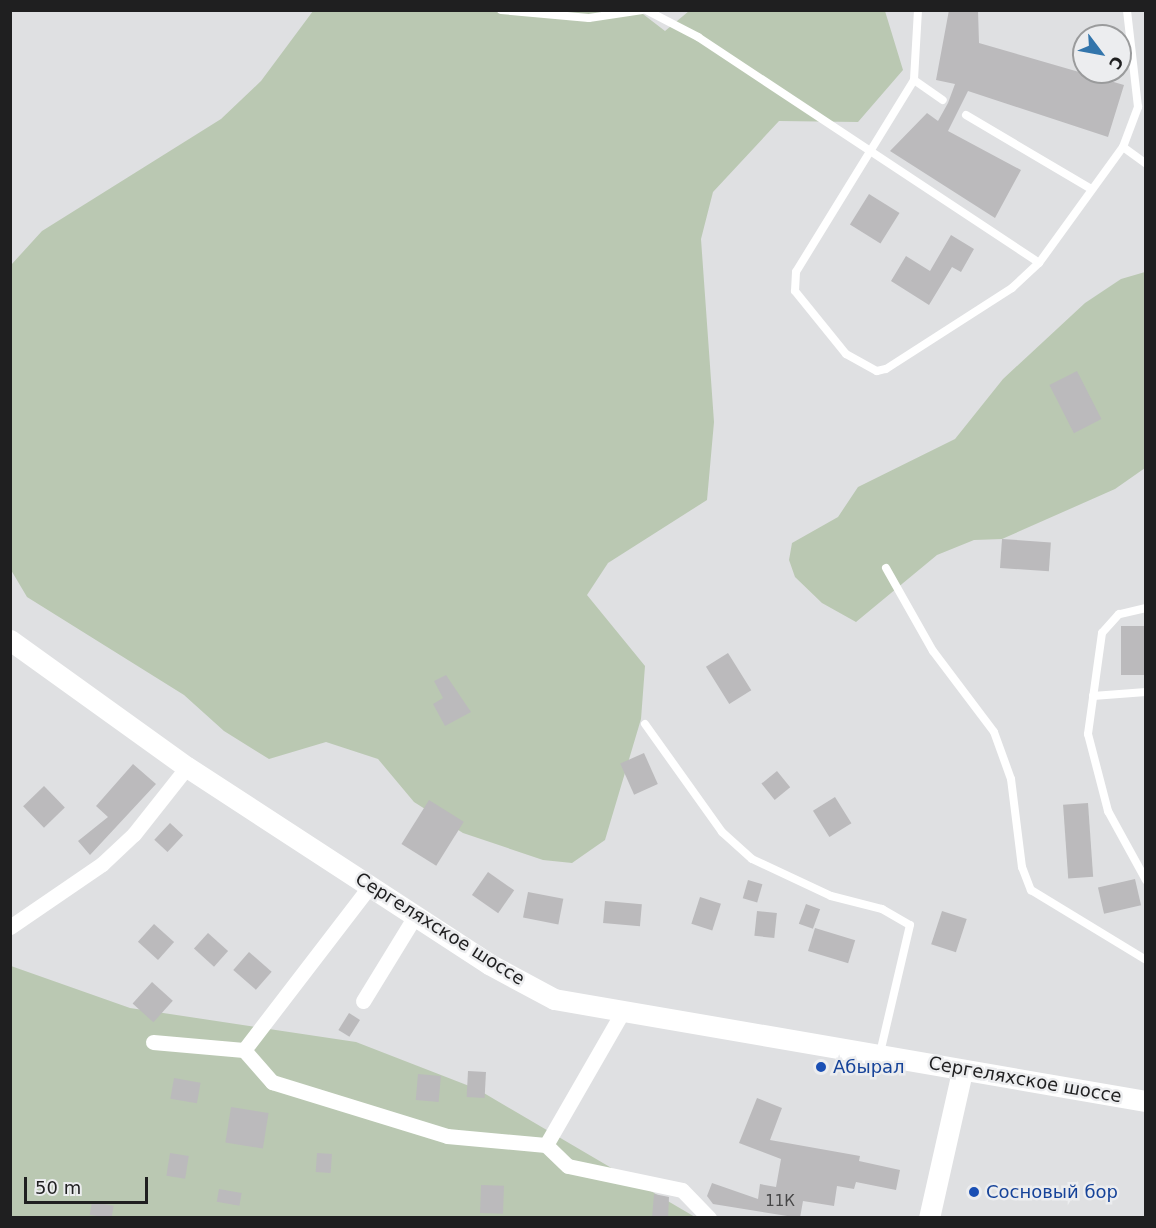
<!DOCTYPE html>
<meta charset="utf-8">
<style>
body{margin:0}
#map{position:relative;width:1156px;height:1228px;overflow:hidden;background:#dfe0e2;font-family:"DejaVu Sans",sans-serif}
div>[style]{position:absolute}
.green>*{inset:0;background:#bac8b2}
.building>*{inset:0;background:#bbbabc;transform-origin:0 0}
.lane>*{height:8px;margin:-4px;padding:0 4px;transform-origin:4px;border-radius:4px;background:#fff}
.street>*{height:15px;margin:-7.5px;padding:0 7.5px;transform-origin:7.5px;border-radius:7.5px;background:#fff}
.secondary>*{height:21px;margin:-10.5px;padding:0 10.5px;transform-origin:10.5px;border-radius:10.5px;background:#fff}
.dots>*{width:16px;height:16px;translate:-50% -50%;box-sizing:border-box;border:3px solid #ecedef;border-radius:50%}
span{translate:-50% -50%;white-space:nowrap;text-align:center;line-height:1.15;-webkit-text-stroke:5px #ecedef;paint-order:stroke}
.number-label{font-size:15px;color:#464647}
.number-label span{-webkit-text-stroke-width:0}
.street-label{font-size:18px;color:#1f1f20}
.transit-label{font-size:18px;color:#164399}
.left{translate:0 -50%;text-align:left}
.frame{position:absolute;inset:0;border:12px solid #1f1f20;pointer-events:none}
.north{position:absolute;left:1072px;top:24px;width:60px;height:60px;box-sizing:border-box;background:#ecedef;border:2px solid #9a9b9c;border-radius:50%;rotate:122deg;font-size:16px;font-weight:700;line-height:24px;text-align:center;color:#1f1f20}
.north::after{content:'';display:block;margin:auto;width:21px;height:27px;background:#3375ab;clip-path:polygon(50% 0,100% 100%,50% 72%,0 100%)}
.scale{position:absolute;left:24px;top:1177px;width:124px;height:27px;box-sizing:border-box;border:3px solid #1f1f20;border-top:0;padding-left:8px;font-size:18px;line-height:21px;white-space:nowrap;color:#1f1f20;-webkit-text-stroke:4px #ecedef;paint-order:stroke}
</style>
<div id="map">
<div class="green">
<i style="clip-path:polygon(313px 11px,639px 11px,665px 31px,689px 11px,885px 11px,903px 70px,858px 122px,779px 121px,713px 192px,701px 239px,714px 422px,707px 500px,608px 563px,587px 595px,645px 666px,641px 719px,605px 840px,572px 863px,543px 860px,463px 833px,414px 802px,378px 759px,326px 742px,269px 759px,224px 731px,184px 695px,27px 597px,11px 570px,11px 265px,42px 231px,221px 119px,261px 81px)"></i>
<i style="clip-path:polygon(1145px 272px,1145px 468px,1115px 489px,1002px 539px,974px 540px,937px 555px,856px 622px,822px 603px,795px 577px,789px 560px,792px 543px,838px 517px,858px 487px,955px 439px,1003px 379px,1085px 303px,1121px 279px)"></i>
<i style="clip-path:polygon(11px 966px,130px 1008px,356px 1042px,477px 1089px,695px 1217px,11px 1218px)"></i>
</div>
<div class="building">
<i style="clip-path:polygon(949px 10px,978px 10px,979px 43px,1124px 85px,1108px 137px,968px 91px,948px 131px,1021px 170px,995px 218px,890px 151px,927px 113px,938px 121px,948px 103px,955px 84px,936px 80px)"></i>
<i style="left:869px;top:194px;width:36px;height:36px;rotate:32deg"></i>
<i style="clip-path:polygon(951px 235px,974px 249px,961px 272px,952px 267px,929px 305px,891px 281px,906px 256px,930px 271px)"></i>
<i style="left:1077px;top:371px;width:54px;height:31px;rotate:63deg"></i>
<i style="left:1002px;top:539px;width:49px;height:29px;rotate:4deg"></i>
<i style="left:1146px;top:626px;width:49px;height:25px;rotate:90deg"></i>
<i style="left:728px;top:653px;width:44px;height:26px;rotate:58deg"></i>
<i style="clip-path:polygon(446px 675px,471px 712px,445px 726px,433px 704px,443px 698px,434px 681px)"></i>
<i style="left:644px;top:753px;width:34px;height:26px;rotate:66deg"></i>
<i style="clip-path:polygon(133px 764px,156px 784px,90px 855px,78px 841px,108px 817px,96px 806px)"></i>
<i style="left:777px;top:771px;width:21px;height:20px;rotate:51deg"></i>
<i style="left:44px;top:786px;width:30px;height:29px;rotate:46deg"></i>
<i style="left:835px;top:797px;width:31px;height:26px;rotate:58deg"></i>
<i style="left:429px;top:800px;width:41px;height:52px;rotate:32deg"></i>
<i style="left:1088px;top:803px;width:74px;height:25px;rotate:86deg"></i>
<i style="left:170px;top:823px;width:18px;height:23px;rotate:43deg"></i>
<i style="left:488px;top:872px;width:32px;height:28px;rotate:35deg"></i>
<i style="left:1135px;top:879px;width:27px;height:38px;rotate:77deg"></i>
<i style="left:748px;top:880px;width:15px;height:19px;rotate:16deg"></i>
<i style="left:528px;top:892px;width:36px;height:26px;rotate:11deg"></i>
<i style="left:700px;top:897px;width:22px;height:28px;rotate:18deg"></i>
<i style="left:605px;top:901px;width:37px;height:22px;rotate:5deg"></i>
<i style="left:806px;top:904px;width:15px;height:21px;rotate:20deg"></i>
<i style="left:757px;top:911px;width:20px;height:25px;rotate:6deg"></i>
<i style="left:942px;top:911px;width:26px;height:35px;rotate:18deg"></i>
<i style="left:154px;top:924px;width:27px;height:24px;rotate:42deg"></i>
<i style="left:815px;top:928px;width:42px;height:24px;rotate:17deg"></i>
<i style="left:208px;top:933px;width:27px;height:21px;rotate:42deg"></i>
<i style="left:249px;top:952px;width:30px;height:24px;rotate:41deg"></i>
<i style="left:152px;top:982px;width:28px;height:29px;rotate:42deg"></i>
<i style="left:349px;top:1013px;width:13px;height:20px;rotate:32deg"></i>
<i style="left:468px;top:1071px;width:18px;height:26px;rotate:3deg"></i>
<i style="left:418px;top:1074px;width:23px;height:26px;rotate:5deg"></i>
<i style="left:174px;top:1078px;width:27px;height:21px;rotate:10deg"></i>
<i style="clip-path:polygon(757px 1098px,782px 1108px,770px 1140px,860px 1156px,859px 1161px,900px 1170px,896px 1190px,856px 1182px,854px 1189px,837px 1186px,834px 1206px,803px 1201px,800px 1218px,713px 1204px,707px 1196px,712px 1183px,758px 1199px,760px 1184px,776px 1187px,781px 1159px,739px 1143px)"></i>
<i style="left:231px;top:1107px;width:38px;height:36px;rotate:9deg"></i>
<i style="left:170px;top:1153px;width:19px;height:23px;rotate:9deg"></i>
<i style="left:317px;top:1153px;width:15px;height:19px;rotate:4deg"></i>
<i style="left:481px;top:1185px;width:23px;height:28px;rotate:2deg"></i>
<i style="left:219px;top:1189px;width:23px;height:13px;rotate:10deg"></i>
<i style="clip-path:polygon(654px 1194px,669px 1197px,668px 1218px,652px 1218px)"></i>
<i style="left:92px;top:1202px;width:22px;height:13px;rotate:10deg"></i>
</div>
<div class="lane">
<i style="left:501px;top:10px;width:88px;rotate:5.2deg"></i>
<i style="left:589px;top:18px;width:54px;rotate:-8.6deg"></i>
<i style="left:646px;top:10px;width:59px;rotate:27.4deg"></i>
<i style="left:698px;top:37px;width:409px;rotate:33.5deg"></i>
<i style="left:918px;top:10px;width:70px;rotate:93.3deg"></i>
<i style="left:914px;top:80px;width:225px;rotate:121.6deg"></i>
<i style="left:796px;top:272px;width:19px;rotate:93deg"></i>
<i style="left:795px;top:291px;width:81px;rotate:51deg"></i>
<i style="left:846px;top:354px;width:35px;rotate:29deg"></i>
<i style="left:877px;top:371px;width:9px;rotate:-13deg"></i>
<i style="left:886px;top:369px;width:150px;rotate:-32.7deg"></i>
<i style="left:1012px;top:288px;width:37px;rotate:-43deg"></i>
<i style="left:1039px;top:263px;width:143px;rotate:-54.1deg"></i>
<i style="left:1123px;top:147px;width:29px;rotate:36deg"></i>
<i style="left:914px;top:80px;width:35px;rotate:35deg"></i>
<i style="left:966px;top:115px;width:145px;rotate:30.6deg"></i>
<i style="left:1123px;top:147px;width:43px;rotate:-69.4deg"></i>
<i style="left:1138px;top:107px;width:98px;rotate:-96.5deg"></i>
<i style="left:886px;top:568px;width:95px;rotate:60.5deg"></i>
<i style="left:933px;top:651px;width:101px;rotate:53deg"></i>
<i style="left:994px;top:732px;width:50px;rotate:70.1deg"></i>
<i style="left:1011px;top:779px;width:89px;rotate:82.9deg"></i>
<i style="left:1022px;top:867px;width:25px;rotate:69deg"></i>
<i style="left:1031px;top:890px;width:135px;rotate:31.3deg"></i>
<i style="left:1146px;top:608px;width:28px;rotate:167deg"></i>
<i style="left:1119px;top:614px;width:25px;rotate:132deg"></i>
<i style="left:1102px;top:633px;width:102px;rotate:97.9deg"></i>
<i style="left:1088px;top:734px;width:80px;rotate:75.4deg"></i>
<i style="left:1108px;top:811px;width:79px;rotate:61.2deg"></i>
<i style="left:1093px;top:696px;width:53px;rotate:-4.3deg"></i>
<i style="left:645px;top:724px;width:133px;rotate:54.5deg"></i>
<i style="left:722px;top:832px;width:40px;rotate:42deg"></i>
<i style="left:752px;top:859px;width:87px;rotate:25.1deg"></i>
<i style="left:831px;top:896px;width:53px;rotate:14.3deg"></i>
<i style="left:882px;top:909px;width:32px;rotate:30deg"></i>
<i style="left:910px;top:925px;width:131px;rotate:103.2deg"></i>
</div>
<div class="street">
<i style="left:10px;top:927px;width:112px;rotate:-34.4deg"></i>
<i style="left:102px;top:864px;width:44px;rotate:-43.2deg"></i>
<i style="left:134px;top:834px;width:85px;rotate:-51.7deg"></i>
<i style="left:363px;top:1001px;width:100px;rotate:-58.5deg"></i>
<i style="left:153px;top:1042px;width:91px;rotate:5deg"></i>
<i style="left:244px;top:1050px;width:43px;rotate:48.8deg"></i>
<i style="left:272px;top:1082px;width:183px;rotate:17.1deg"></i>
<i style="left:447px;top:1136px;width:99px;rotate:5.2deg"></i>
<i style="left:546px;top:1145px;width:30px;rotate:44deg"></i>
<i style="left:568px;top:1166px;width:116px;rotate:11.9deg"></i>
<i style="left:682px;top:1190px;width:39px;rotate:46deg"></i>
<i style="left:244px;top:1050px;width:207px;rotate:-52.5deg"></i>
<i style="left:546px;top:1145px;width:152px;rotate:-60.1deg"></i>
</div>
<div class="secondary">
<i style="left:10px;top:640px;width:218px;rotate:35.7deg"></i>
<i style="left:187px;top:767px;width:361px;rotate:33.1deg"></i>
<i style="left:489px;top:964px;width:74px;rotate:28.3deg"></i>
<i style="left:554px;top:999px;width:601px;rotate:9.78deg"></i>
<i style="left:929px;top:1218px;width:151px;rotate:-77.3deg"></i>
</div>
<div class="dots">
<i style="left:821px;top:1067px;background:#1a4fb4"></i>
<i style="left:974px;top:1192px;background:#1a4fb4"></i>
</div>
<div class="number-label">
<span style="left:780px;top:1202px">11К</span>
</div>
<div class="street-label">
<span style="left:440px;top:929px;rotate:32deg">Сергеляхское шоссе</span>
<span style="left:1025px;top:1080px;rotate:10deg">Сергеляхское шоссе</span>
</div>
<div class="transit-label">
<span class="left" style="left:833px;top:1067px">Абырал</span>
<span class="left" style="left:986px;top:1192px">Сосновый бор</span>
</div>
<div class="frame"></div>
<div class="north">С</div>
<div class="scale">50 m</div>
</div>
